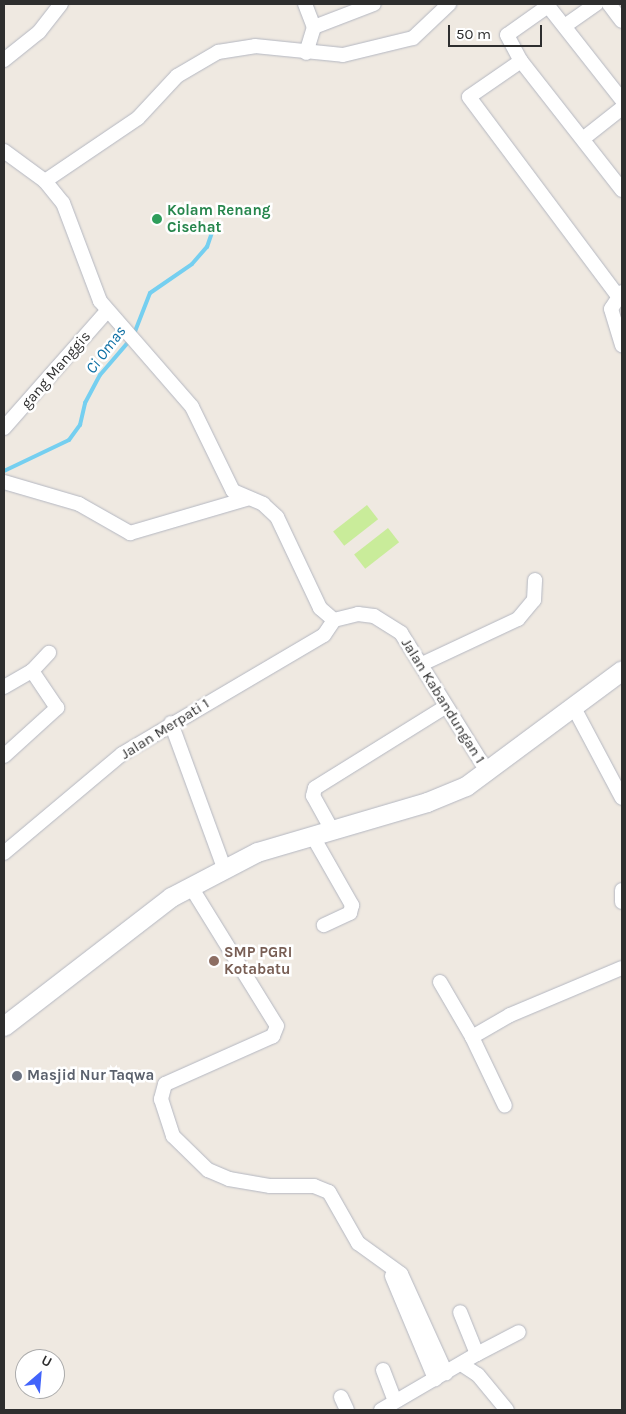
<!DOCTYPE html>
<style>
body{margin:0}
#map{position:relative;width:626px;height:1414px;overflow:hidden;background:#efe9e1;font-family:Karla,sans-serif}
div>[style]{position:absolute}
.pitch>*{inset:0;background:#c9ec9a;transform-origin:0 0}
.stream>*{height:4px;margin:-2px;padding:0 2px;transform-origin:2px;border-radius:2px;background:#75cff0}
.roads{filter:drop-shadow(0 0 1px #b4b7c1) drop-shadow(0 0 1px #b4b7c1)}
.minor>*{height:14px;margin:-7px;padding:0 7px;transform-origin:7px;border-radius:7px;background:#fff}
.secondary>*{height:19px;margin:-9.5px;padding:0 9.5px;transform-origin:9.5px;border-radius:9.5px;background:#fff}
.dots>*{width:14px;height:14px;translate:-50% -50%;box-sizing:border-box;border:2px solid #fff;border-radius:50%}
span{translate:-50% -50%;white-space:nowrap;text-align:center;line-height:1.15;-webkit-text-stroke:5px #fff;paint-order:stroke}
.leisure-label{font-size:15px;color:#27864d;font-weight:700}
.left{translate:0 -50%;text-align:left}
.street-label{font-size:15px;color:#2e2e2e}
.education-label{font-size:15px;color:#785e54;font-weight:700}
.worship-label{font-size:15px;color:#5b616d;font-weight:700}
.water-label{font-size:16px;color:#0d6fa3;font-style:italic}
.frame{position:absolute;inset:0;border:5px solid #2e2e2e;pointer-events:none}
.north{position:absolute;left:15px;top:1349px;width:50px;height:50px;box-sizing:border-box;background:#fff;border:1px solid #ababab;border-radius:50%;rotate:27deg;font-size:14px;font-weight:700;line-height:20px;text-align:center;color:#2e2e2e}
.north::after{content:'';display:block;margin:auto;width:18px;height:22px;background:#4264fb;clip-path:polygon(50% 0,100% 100%,50% 72%,0 100%)}
.scale{position:absolute;left:448px;top:25px;width:94px;height:22px;box-sizing:border-box;border:2px solid #2e2e2e;border-top:0;padding-left:6px;font-size:15px;line-height:18px;white-space:nowrap;color:#2e2e2e;-webkit-text-stroke:4px #fff;paint-order:stroke}
</style>
<div id="map">
<div class="pitch">
<i style="left:367px;top:505px;width:18px;height:43px;rotate:52deg"></i>
<i style="left:388px;top:528px;width:18px;height:43px;rotate:52deg"></i>
</div>
<div class="stream">
<i style="left:134px;top:334px;width:44px;rotate:-68.7deg"></i>
<i style="left:150px;top:293px;width:51px;rotate:-34.6deg"></i>
<i style="left:192px;top:264px;width:23px;rotate:-49deg"></i>
<i style="left:207px;top:247px;width:21px;rotate:-71deg"></i>
<i style="left:4px;top:471px;width:72px;rotate:-25.5deg"></i>
<i style="left:69px;top:440px;width:19px;rotate:-54deg"></i>
<i style="left:80px;top:425px;width:23px;rotate:-77deg"></i>
<i style="left:85px;top:403px;width:32px;rotate:-62deg"></i>
<i style="left:100px;top:375px;width:46px;rotate:-49.4deg"></i>
</div>
<div class="roads">
<div class="minor">
<i style="left:305px;top:4px;width:25px;rotate:69deg"></i>
<i style="left:314px;top:27px;width:27px;rotate:107deg"></i>
<i style="left:609px;top:4px;width:21px;rotate:53deg"></i>
<i style="left:566px;top:25px;width:37px;rotate:-35deg"></i>
<i style="left:314px;top:27px;width:64px;rotate:-21deg"></i>
<i style="left:4px;top:60px;width:45px;rotate:-38.7deg"></i>
<i style="left:39px;top:32px;width:36px;rotate:-52deg"></i>
<i style="left:521px;top:61px;width:63px;rotate:145.3deg"></i>
<i style="left:469px;top:97px;width:249px;rotate:53.2deg"></i>
<i style="left:622px;top:100px;width:120px;rotate:-128.2deg"></i>
<i style="left:548px;top:6px;width:50px;rotate:144.7deg"></i>
<i style="left:507px;top:35px;width:30px;rotate:62deg"></i>
<i style="left:521px;top:61px;width:164px;rotate:51.9deg"></i>
<i style="left:584px;top:138px;width:48px;rotate:-38.3deg"></i>
<i style="left:4px;top:151px;width:51px;rotate:36.2deg"></i>
<i style="left:45px;top:181px;width:28px;rotate:51deg"></i>
<i style="left:63px;top:203px;width:105px;rotate:69.3deg"></i>
<i style="left:100px;top:301px;width:140px;rotate:49deg"></i>
<i style="left:192px;top:407px;width:93px;rotate:64deg"></i>
<i style="left:233px;top:491px;width:33px;rotate:23deg"></i>
<i style="left:263px;top:504px;width:19px;rotate:43deg"></i>
<i style="left:277px;top:517px;width:101px;rotate:64.7deg"></i>
<i style="left:320px;top:608px;width:18px;rotate:41deg"></i>
<i style="left:334px;top:620px;width:25px;rotate:-14deg"></i>
<i style="left:358px;top:614px;width:16px;rotate:7deg"></i>
<i style="left:374px;top:616px;width:32px;rotate:32deg"></i>
<i style="left:401px;top:633px;width:165px;rotate:58.1deg"></i>
<i style="left:45px;top:181px;width:112px;rotate:-34.1deg"></i>
<i style="left:138px;top:118px;width:57px;rotate:-47.1deg"></i>
<i style="left:177px;top:76px;width:48px;rotate:-30.3deg"></i>
<i style="left:218px;top:52px;width:37px;rotate:-9deg"></i>
<i style="left:255px;top:46px;width:88px;rotate:5.8deg"></i>
<i style="left:343px;top:55px;width:72px;rotate:-13.7deg"></i>
<i style="left:413px;top:38px;width:50px;rotate:-43.4deg"></i>
<i style="left:622px;top:292px;width:20px;rotate:123deg"></i>
<i style="left:611px;top:309px;width:38px;rotate:73deg"></i>
<i style="left:4px;top:428px;width:156px;rotate:-48.6deg"></i>
<i style="left:4px;top:482px;width:78px;rotate:16.3deg"></i>
<i style="left:79px;top:504px;width:59px;rotate:29.6deg"></i>
<i style="left:130px;top:533px;width:121px;rotate:-16.3deg"></i>
<i style="left:422px;top:664px;width:106px;rotate:-25.1deg"></i>
<i style="left:518px;top:619px;width:25px;rotate:-50deg"></i>
<i style="left:534px;top:600px;width:20px;rotate:-87deg"></i>
<i style="left:4px;top:687px;width:32px;rotate:-30deg"></i>
<i style="left:32px;top:671px;width:25px;rotate:-47deg"></i>
<i style="left:573px;top:706px;width:104px;rotate:62deg"></i>
<i style="left:171px;top:723px;width:154px;rotate:69.9deg"></i>
<i style="left:4px;top:756px;width:72px;rotate:-42.2deg"></i>
<i style="left:57px;top:708px;width:45px;rotate:-124deg"></i>
<i style="left:332px;top:830px;width:39px;rotate:-119deg"></i>
<i style="left:313px;top:796px;width:8px;rotate:-76deg"></i>
<i style="left:315px;top:788px;width:153px;rotate:-31.9deg"></i>
<i style="left:312px;top:835px;width:81px;rotate:60.3deg"></i>
<i style="left:352px;top:905px;width:8px;rotate:104deg"></i>
<i style="left:350px;top:913px;width:29px;rotate:155deg"></i>
<i style="left:4px;top:853px;width:154px;rotate:-40deg"></i>
<i style="left:122px;top:754px;width:234px;rotate:-30.5deg"></i>
<i style="left:324px;top:635px;width:18px;rotate:-56deg"></i>
<i style="left:191px;top:887px;width:163px;rotate:58.3deg"></i>
<i style="left:277px;top:1026px;width:11px;rotate:112deg"></i>
<i style="left:273px;top:1036px;width:118px;rotate:156deg"></i>
<i style="left:165px;top:1084px;width:16px;rotate:105deg"></i>
<i style="left:161px;top:1099px;width:39px;rotate:72deg"></i>
<i style="left:173px;top:1136px;width:49px;rotate:44.2deg"></i>
<i style="left:208px;top:1170px;width:23px;rotate:23deg"></i>
<i style="left:229px;top:1179px;width:42px;rotate:9.7deg"></i>
<i style="left:270px;top:1186px;width:44px"></i>
<i style="left:314px;top:1186px;width:16px;rotate:22deg"></i>
<i style="left:329px;top:1192px;width:59px;rotate:60.4deg"></i>
<i style="left:358px;top:1243px;width:53px;rotate:35.8deg"></i>
<i style="left:401px;top:1274px;width:109px;rotate:65.6deg"></i>
<i style="left:622px;top:890px;width:12px;rotate:90deg"></i>
<i style="left:440px;top:982px;width:64px;rotate:59.8deg"></i>
<i style="left:472px;top:1037px;width:76px;rotate:64.4deg"></i>
<i style="left:472px;top:1037px;width:44px;rotate:-30.1deg"></i>
<i style="left:510px;top:1015px;width:121px;rotate:-22.8deg"></i>
<i style="left:392px;top:1276px;width:112px;rotate:67.3deg"></i>
<i style="left:477px;top:1354px;width:47px;rotate:-27.6deg"></i>
<i style="left:461px;top:1364px;width:20px;rotate:33deg"></i>
<i style="left:478px;top:1375px;width:45px;rotate:50.4deg"></i>
<i style="left:383px;top:1370px;width:33px;rotate:69deg"></i>
<i style="left:341px;top:1397px;width:14px;rotate:65deg"></i>
<i style="left:381px;top:1410px;width:111px;rotate:-30.3deg"></i>
<i style="left:477px;top:1354px;width:45px;rotate:-112deg"></i>
</div>
<div class="secondary">
<i style="left:4px;top:1026px;width:211px;rotate:-37.7deg"></i>
<i style="left:171px;top:897px;width:97px;rotate:-27.6deg"></i>
<i style="left:257px;top:852px;width:177px;rotate:-16.4deg"></i>
<i style="left:427px;top:802px;width:42px;rotate:-22.3deg"></i>
<i style="left:466px;top:786px;width:194px;rotate:-36.6deg"></i>
</div>
</div>
<div class="dots">
<i style="left:157px;top:219px;background:#2e9e5b"></i>
<i style="left:214px;top:961px;background:#8d6e63"></i>
<i style="left:17px;top:1076px;background:#6b7280"></i>
</div>
<div class="leisure-label">
<span class="left" style="left:167px;top:219px">Kolam Renang<br>Cisehat</span>
</div>
<div class="street-label">
<span style="left:56px;top:370px;rotate:-49deg">gang Manggis</span>
<span style="left:443px;top:701px;rotate:58deg">Jalan Kabandungan 1</span>
<span style="left:165px;top:729px;rotate:-32deg">Jalan Merpati 1</span>
</div>
<div class="education-label">
<span class="left" style="left:224px;top:961px">SMP PGRI<br>Kotabatu</span>
</div>
<div class="worship-label">
<span class="left" style="left:27px;top:1076px">Masjid Nur Taqwa</span>
</div>
<div class="water-label">
<span style="left:106px;top:350px;rotate:-53deg">Ci Omas</span>
</div>
<div class="frame"></div>
<div class="north">U</div>
<div class="scale">50 m</div>
</div>
